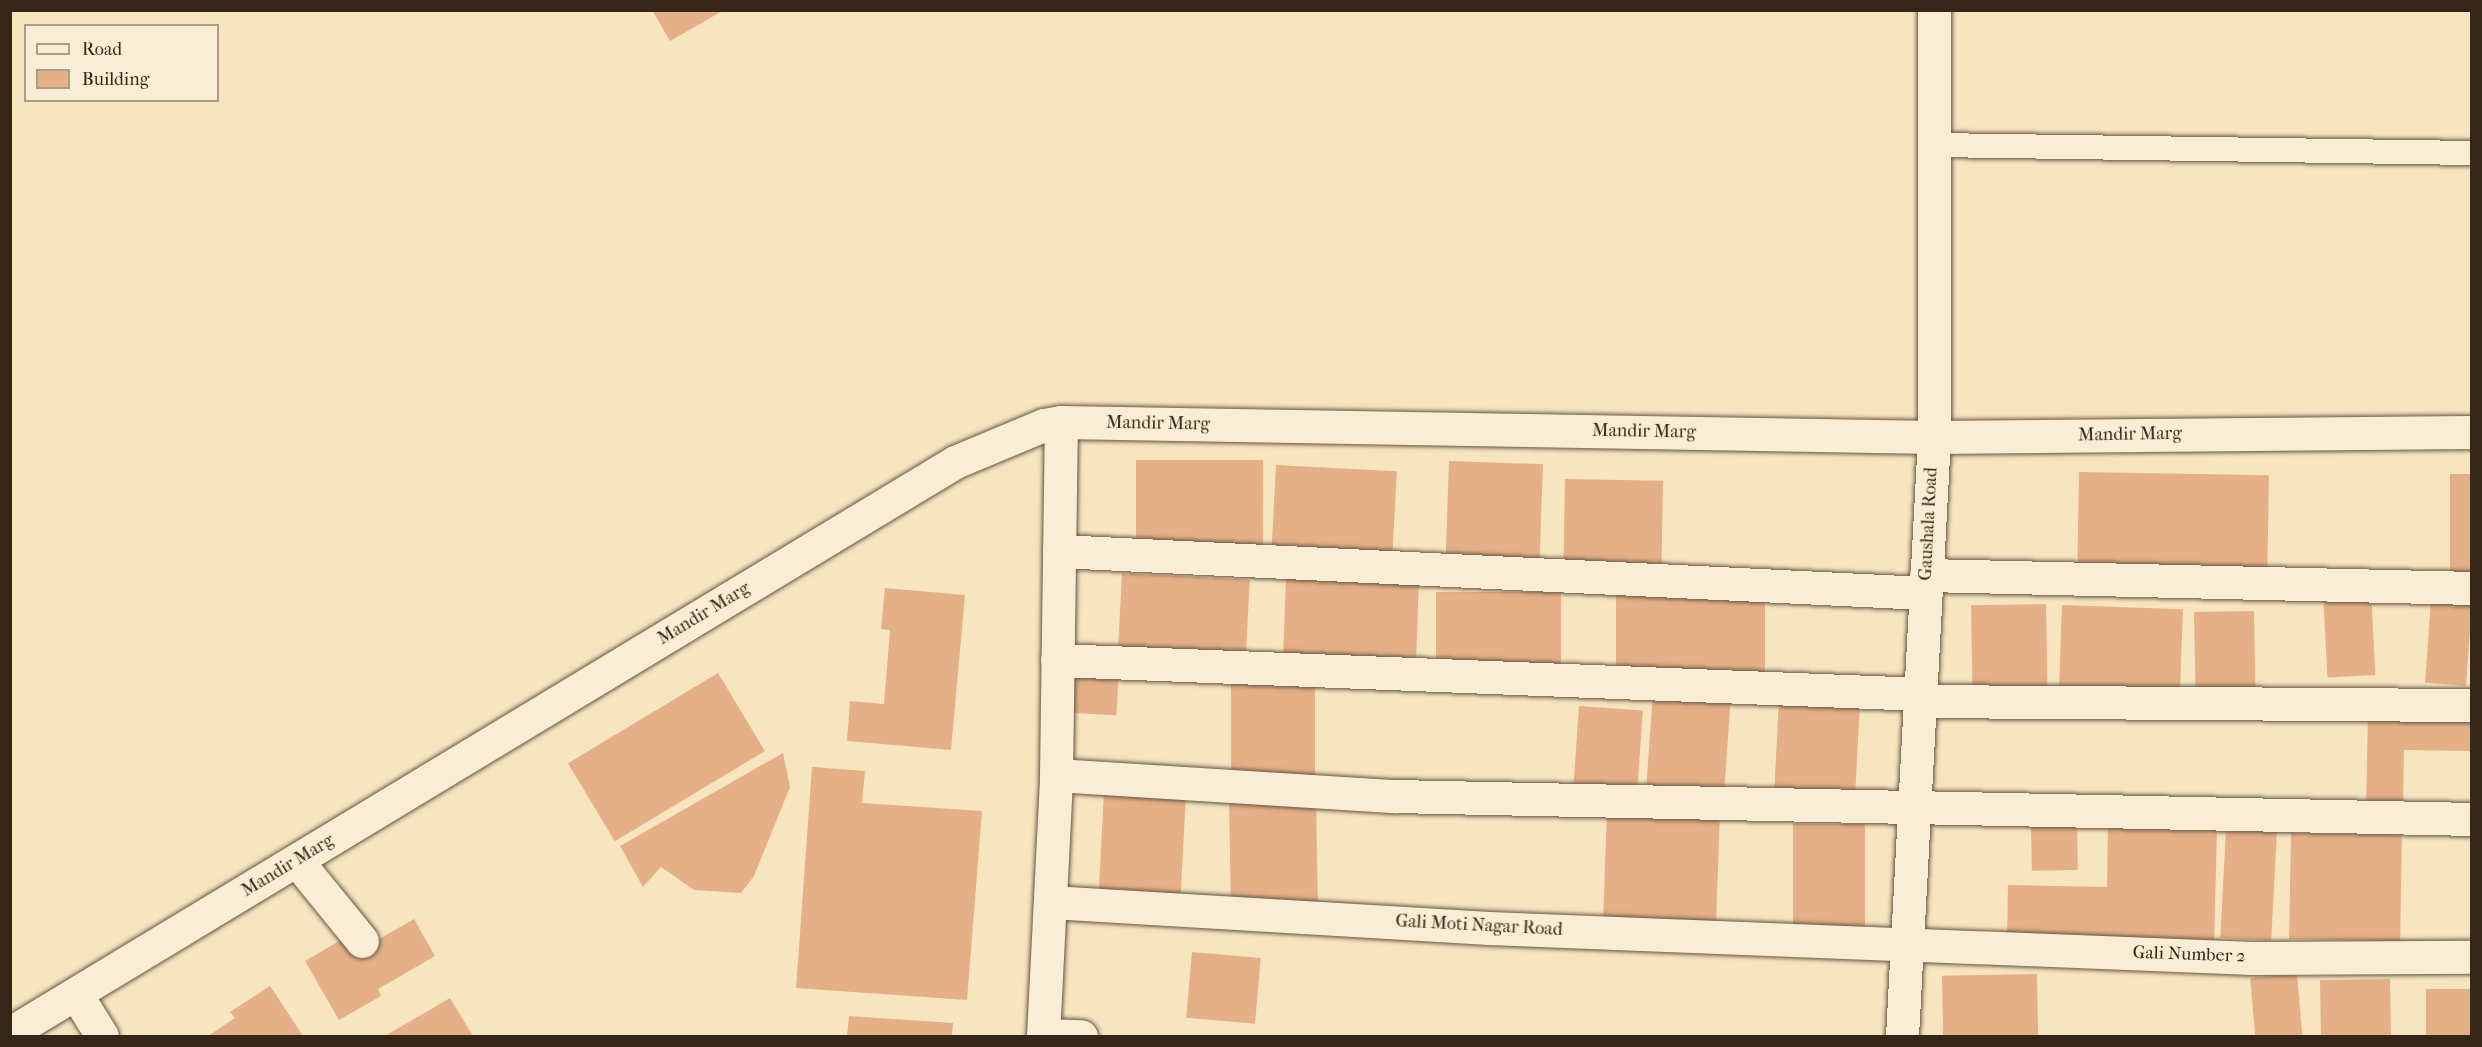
<!DOCTYPE html>
<style>
body{margin:0}
#map{position:relative;width:2482px;height:1047px;overflow:hidden;background:#f6e5bf;font-family:"IM FELL French Canon",serif}
div>[style]{position:absolute}
.building>*{inset:0;background:#e5b087;transform-origin:0 0}
.roads{filter:drop-shadow(0 0 2px #665642) drop-shadow(0 0 2px #665642)}
.service>*{height:24px;margin:-12px;padding:0 12px;transform-origin:12px;border-radius:12px;background:#f9eed5}
.minor>*{height:33px;margin:-16.5px;padding:0 16.5px;transform-origin:16.5px;border-radius:16.5px;background:#f9eed5}
.tertiary>*{height:33px;margin:-16.5px;padding:0 16.5px;transform-origin:16.5px;border-radius:16.5px;background:#f9eed5}
span{translate:-50% -50%;white-space:nowrap;text-align:center;line-height:1.15;-webkit-text-stroke:5px #f9eed5;paint-order:stroke}
.street-label{font-size:18px;color:#362618}
.frame{position:absolute;inset:0;border:12px solid #362618;pointer-events:none}
.legend{position:absolute;left:24px;top:24px;width:195px;height:78px;box-sizing:border-box;background:#f9eed5;border:2px solid #ab9e89;margin:0;padding:8px 10px;list-style:none;font-size:18px;color:#362618}
.legend li{display:flex;align-items:center;gap:12px;height:30px}
.legend b{width:30px;border:2px solid #ab9e89}
</style>
<div id="map">
<div class="building">
<i style="clip-path:polygon(652px 10px,724px 10px,670px 41px)"></i>
<i style="left:1136px;top:460px;width:127px;height:92px"></i>
<i style="left:1449px;top:461px;width:94px;height:100px;rotate:2deg"></i>
<i style="left:1276px;top:465px;width:121px;height:92px;rotate:3deg"></i>
<i style="left:2079px;top:472px;width:190px;height:105px;rotate:1deg"></i>
<i style="left:2450px;top:474px;width:22px;height:108px"></i>
<i style="left:1565px;top:479px;width:98px;height:90px;rotate:1deg"></i>
<i style="left:1122px;top:573px;width:128px;height:85px;rotate:3deg"></i>
<i style="left:1286px;top:576px;width:133px;height:83px;rotate:2deg"></i>
<i style="left:1616px;top:587px;width:149px;height:92px"></i>
<i style="clip-path:polygon(885px 588px,965px 595px,951px 750px,847px 741px,850px 701px,884px 704px,890px 630px,881px 629px)"></i>
<i style="left:2371px;top:591px;width:84px;height:48px;rotate:87deg"></i>
<i style="left:1436px;top:592px;width:125px;height:75px"></i>
<i style="left:2431px;top:599px;width:41px;height:84px;rotate:4deg"></i>
<i style="left:2046px;top:604px;width:90px;height:75px;rotate:89deg"></i>
<i style="left:2062px;top:605px;width:121px;height:87px;rotate:2deg"></i>
<i style="left:2254px;top:611px;width:81px;height:60px;rotate:89deg"></i>
<i style="left:1074px;top:665px;width:45px;height:48px;rotate:3deg"></i>
<i style="left:718px;top:673px;width:91px;height:175px;rotate:59deg"></i>
<i style="left:1231px;top:684px;width:84px;height:99px"></i>
<i style="left:1653px;top:692px;width:78px;height:94px;rotate:4deg"></i>
<i style="left:1779px;top:700px;width:81px;height:91px;rotate:3deg"></i>
<i style="left:1579px;top:706px;width:64px;height:84px;rotate:4deg"></i>
<i style="clip-path:polygon(2368px 713px,2472px 714px,2472px 751px,2404px 750px,2403px 809px,2366px 809px)"></i>
<i style="clip-path:polygon(783px 753px,790px 787px,754px 876px,741px 893px,694px 890px,661px 867px,643px 887px,620px 846px)"></i>
<i style="clip-path:polygon(812px 767px,865px 771px,862px 803px,982px 811px,967px 1000px,796px 988px)"></i>
<i style="left:1104px;top:792px;width:82px;height:104px;rotate:3deg"></i>
<i style="left:1316px;top:796px;width:113px;height:87px;rotate:89deg"></i>
<i style="left:1607px;top:809px;width:113px;height:116px;rotate:2deg"></i>
<i style="left:2077px;top:822px;width:48px;height:46px;rotate:89deg"></i>
<i style="left:1793px;top:824px;width:72px;height:112px"></i>
<i style="clip-path:polygon(2108px 825px,2217px 827px,2214px 946px,2007px 942px,2008px 885px,2107px 887px)"></i>
<i style="left:2226px;top:829px;width:51px;height:109px;rotate:3deg"></i>
<i style="left:2291px;top:833px;width:111px;height:106px;rotate:1deg"></i>
<i style="clip-path:polygon(414px 919px,435px 956px,378px 989px,381px 996px,339px 1020px,305px 961px,346px 937px,355px 953px)"></i>
<i style="left:1192px;top:952px;width:69px;height:66px;rotate:5deg"></i>
<i style="left:2037px;top:974px;width:62px;height:95px;rotate:89deg"></i>
<i style="left:2297px;top:974px;width:62px;height:47px;rotate:85deg"></i>
<i style="left:2390px;top:979px;width:57px;height:70px;rotate:89deg"></i>
<i style="clip-path:polygon(270px 986px,303px 1036px,208px 1036px,235px 1018px,230px 1012px)"></i>
<i style="left:2426px;top:989px;width:46px;height:47px"></i>
<i style="clip-path:polygon(450px 998px,473px 1036px,385px 1036px)"></i>
<i style="clip-path:polygon(849px 1016px,953px 1023px,952px 1036px,847px 1036px)"></i>
</div>
<div class="roads">
<div class="service">
<i style="left:1934px;top:145px;width:538px;rotate:0.85deg"></i>
</div>
<div class="minor">
<i style="left:1059px;top:551px;width:867px;rotate:2.78deg"></i>
<i style="left:1926px;top:575px;width:546px;rotate:1.36deg"></i>
<i style="left:1057px;top:660px;width:865px;rotate:2.25deg"></i>
<i style="left:1920px;top:701px;width:552px;rotate:0.42deg"></i>
<i style="left:1056px;top:775px;width:339px;rotate:3.6deg"></i>
<i style="left:1394px;top:796px;width:1078px;rotate:1.22deg"></i>
<i style="left:297px;top:861px;width:103px;rotate:50.9deg"></i>
<i style="left:1050px;top:902px;width:440px;rotate:3.4deg"></i>
<i style="left:1489px;top:928px;width:764px;rotate:2.25deg"></i>
<i style="left:2252px;top:958px;width:220px;rotate:-0.3deg"></i>
<i style="left:76px;top:994px;width:49px;rotate:58.2deg"></i>
<i style="left:10px;top:1033px;width:1104px;rotate:-31.14deg"></i>
<i style="left:955px;top:462px;width:96px;rotate:-22.6deg"></i>
<i style="left:1044px;top:425px;width:17px;rotate:-10deg"></i>
<i style="left:1061px;top:422px;width:873px;rotate:0.98deg"></i>
<i style="left:1934px;top:437px;width:538px;rotate:-0.53deg"></i>
<i style="left:1043px;top:1035px;width:38px;rotate:2deg"></i>
<i style="left:1043px;top:1036px;width:261px;rotate:-87.1deg"></i>
<i style="left:1056px;top:775px;width:353px;rotate:-89.2deg"></i>
</div>
<div class="tertiary">
<i style="left:1902px;top:1036px;width:600px;rotate:-86.94deg"></i>
<i style="left:1934px;top:437px;width:427px;rotate:-90deg"></i>
</div>
</div>
<div class="street-label">
<span style="left:1158px;top:424px;rotate:1deg">Mandir Marg</span>
<span style="left:1644px;top:432px;rotate:1deg">Mandir Marg</span>
<span style="left:2130px;top:435px;rotate:-1deg">Mandir Marg</span>
<span style="left:1929px;top:524px;rotate:-87deg">Gaushala Road</span>
<span style="left:704px;top:614px;rotate:-31deg">Mandir Marg</span>
<span style="left:288px;top:866px;rotate:-31deg">Mandir Marg</span>
<span style="left:1479px;top:926px;rotate:3deg">Gali Moti Nagar Road</span>
<span style="left:2189px;top:955px;rotate:2deg">Gali Number 2</span>
</div>
<div class="frame"></div>
<ul class="legend">
<li><b style="height:8px;background:#f9eed5"></b>Road</li>
<li><b style="height:16px;background:#e5b087"></b>Building</li>
</ul>
</div>
